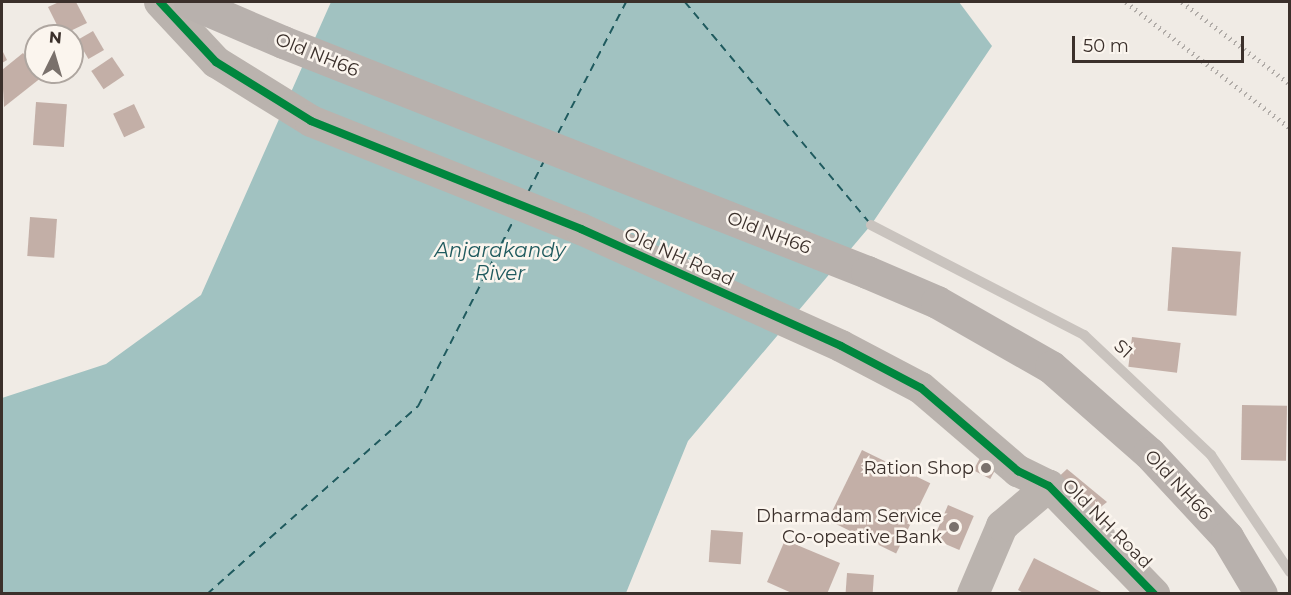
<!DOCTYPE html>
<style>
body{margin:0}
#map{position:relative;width:1291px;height:595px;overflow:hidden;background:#f0ebe5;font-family:Montserrat,sans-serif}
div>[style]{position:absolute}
.water>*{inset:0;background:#a1c2c1}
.ferry>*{height:1.5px;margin-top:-0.75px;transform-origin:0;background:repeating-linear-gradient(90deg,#1f5a5e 0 8px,transparent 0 14px)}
.building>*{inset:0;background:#c3afa7;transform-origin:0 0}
.lane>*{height:10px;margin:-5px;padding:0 5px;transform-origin:5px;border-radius:5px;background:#c9c3be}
.secondary>*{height:32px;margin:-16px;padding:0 16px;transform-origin:16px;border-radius:16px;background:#bab3ae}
.primary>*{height:33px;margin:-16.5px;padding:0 16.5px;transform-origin:16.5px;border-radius:16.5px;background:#b8b1ad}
.rail>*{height:4.5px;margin-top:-2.25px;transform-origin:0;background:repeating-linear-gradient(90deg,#b1aca8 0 1.5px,transparent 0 6px)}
.cycleway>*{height:8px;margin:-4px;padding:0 4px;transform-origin:4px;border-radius:4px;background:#00873e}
.dots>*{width:16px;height:16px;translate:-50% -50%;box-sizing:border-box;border:3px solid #fbf5ee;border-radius:50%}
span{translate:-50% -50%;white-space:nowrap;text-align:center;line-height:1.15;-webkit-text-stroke:5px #fbf5ee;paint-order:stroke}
.street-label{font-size:18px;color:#3b302b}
.poi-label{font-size:18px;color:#3b302b}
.right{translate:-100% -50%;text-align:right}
.water-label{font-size:20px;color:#1f5a5e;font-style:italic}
.frame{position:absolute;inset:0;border:3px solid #3b302b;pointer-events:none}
.north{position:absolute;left:24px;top:24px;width:60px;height:60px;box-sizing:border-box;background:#fbf5ee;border:2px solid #aea6a0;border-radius:50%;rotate:5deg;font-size:16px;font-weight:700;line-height:24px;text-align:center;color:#3b302b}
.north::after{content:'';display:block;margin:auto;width:21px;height:27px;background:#7a716c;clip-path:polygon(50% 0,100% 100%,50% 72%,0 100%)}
.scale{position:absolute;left:1072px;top:36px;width:172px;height:27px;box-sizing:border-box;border:3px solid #3b302b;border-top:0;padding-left:8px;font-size:18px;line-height:21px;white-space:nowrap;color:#3b302b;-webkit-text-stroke:4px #fbf5ee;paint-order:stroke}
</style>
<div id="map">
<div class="water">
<i style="clip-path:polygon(331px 2px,959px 2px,992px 46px,871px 225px,688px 441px,626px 593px,2px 593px,2px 398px,106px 364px,201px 295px)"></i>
</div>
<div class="ferry">
<i style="left:685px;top:2px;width:287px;rotate:50.1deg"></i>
<i style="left:558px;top:133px;width:148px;rotate:-62.6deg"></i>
<i style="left:528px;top:192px;width:35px;rotate:-63deg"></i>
<i style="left:207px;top:594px;width:283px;rotate:-41.7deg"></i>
<i style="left:418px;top:406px;width:212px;rotate:-62.8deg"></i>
</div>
<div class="building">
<i style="clip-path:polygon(59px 2px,76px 2px,87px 23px,62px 35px,48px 7px)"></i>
<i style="left:93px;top:31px;width:22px;height:18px;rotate:60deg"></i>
<i style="clip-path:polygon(2px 50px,7px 60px,2px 63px)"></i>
<i style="clip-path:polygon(23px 53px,42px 77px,4px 107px,2px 70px)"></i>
<i style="left:112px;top:57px;width:22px;height:25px;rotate:56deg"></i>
<i style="left:36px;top:102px;width:31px;height:43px;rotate:4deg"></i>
<i style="left:134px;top:104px;width:26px;height:23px;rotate:65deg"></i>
<i style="left:30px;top:217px;width:27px;height:39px;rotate:4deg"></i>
<i style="left:1172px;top:247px;width:69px;height:64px;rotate:4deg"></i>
<i style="left:1132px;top:337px;width:49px;height:30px;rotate:7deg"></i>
<i style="left:1242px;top:405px;width:45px;height:55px;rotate:1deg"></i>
<i style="left:862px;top:450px;width:76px;height:78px;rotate:26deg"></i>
<i style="left:981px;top:456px;width:19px;height:16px;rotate:28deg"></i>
<i style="clip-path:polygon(1067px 469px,1107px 502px,1083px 521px,1049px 486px)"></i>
<i style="left:948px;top:505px;width:28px;height:37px;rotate:23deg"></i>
<i style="left:711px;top:530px;width:32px;height:32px;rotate:4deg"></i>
<i style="clip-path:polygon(785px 540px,840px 563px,827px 594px,794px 594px,767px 582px)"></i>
<i style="clip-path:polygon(1034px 558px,1105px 594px,1025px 594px,1018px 590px)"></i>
<i style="left:847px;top:573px;width:27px;height:21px;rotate:4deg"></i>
</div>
<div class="lane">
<i style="left:871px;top:225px;width:240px;rotate:27.3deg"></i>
<i style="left:1084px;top:335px;width:175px;rotate:43.4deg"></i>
<i style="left:1211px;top:455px;width:141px;rotate:56deg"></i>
</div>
<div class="secondary">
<i style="left:160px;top:2px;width:82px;rotate:47deg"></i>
<i style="left:216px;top:62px;width:112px;rotate:31.8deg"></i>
<i style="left:311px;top:121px;width:291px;rotate:21.8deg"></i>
<i style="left:581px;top:229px;width:285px;rotate:24.2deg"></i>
<i style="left:841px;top:346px;width:90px;rotate:27.7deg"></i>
<i style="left:921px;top:388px;width:128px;rotate:40.6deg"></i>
<i style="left:1018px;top:471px;width:34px;rotate:26deg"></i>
<i style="left:1049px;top:486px;width:151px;rotate:45.8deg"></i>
<i style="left:973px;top:594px;width:74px;rotate:-66.9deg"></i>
<i style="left:1002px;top:526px;width:62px;rotate:-40.4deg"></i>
</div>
<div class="primary">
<i style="left:190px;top:2px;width:101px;rotate:23.3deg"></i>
<i style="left:283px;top:42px;width:628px;rotate:21.5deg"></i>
<i style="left:867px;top:272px;width:76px;rotate:23.2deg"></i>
<i style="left:937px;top:302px;width:131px;rotate:29.7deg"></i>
<i style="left:1051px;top:367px;width:130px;rotate:41.3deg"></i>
<i style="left:1149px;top:453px;width:115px;rotate:47.1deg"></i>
<i style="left:1227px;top:537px;width:66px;rotate:59.2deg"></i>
</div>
<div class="rail">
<i style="left:1126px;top:2px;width:207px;rotate:37.5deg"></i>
<i style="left:1182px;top:2px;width:136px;rotate:37.2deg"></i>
</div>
<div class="cycleway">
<i style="left:160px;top:2px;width:82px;rotate:47deg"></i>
<i style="left:216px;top:62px;width:112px;rotate:31.8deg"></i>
<i style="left:311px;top:121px;width:291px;rotate:21.8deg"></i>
<i style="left:581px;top:229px;width:285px;rotate:24.2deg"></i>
<i style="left:841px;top:346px;width:90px;rotate:27.7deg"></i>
<i style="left:921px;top:388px;width:128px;rotate:40.6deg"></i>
<i style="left:1018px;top:471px;width:34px;rotate:26deg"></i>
<i style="left:1049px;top:486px;width:151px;rotate:45.8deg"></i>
</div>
<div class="dots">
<i style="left:986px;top:468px;background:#7a716c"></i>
<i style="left:954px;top:527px;background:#7a716c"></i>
</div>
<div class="street-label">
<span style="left:317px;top:55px;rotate:22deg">Old NH66</span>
<span style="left:769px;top:233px;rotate:21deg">Old NH66</span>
<span style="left:679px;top:257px;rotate:24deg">Old NH Road</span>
<span style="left:1123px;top:349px;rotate:43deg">S1</span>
<span style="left:1178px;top:485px;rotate:47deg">Old NH66</span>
<span style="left:1107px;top:524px;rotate:45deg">Old NH Road</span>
</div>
<div class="poi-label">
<span class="right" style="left:974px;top:468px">Ration Shop</span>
<span class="right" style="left:942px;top:527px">Dharmadam Service<br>Co-opeative Bank</span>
</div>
<div class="water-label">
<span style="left:500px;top:262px">Anjarakandy<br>River</span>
</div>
<div class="frame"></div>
<div class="north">N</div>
<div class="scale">50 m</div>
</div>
